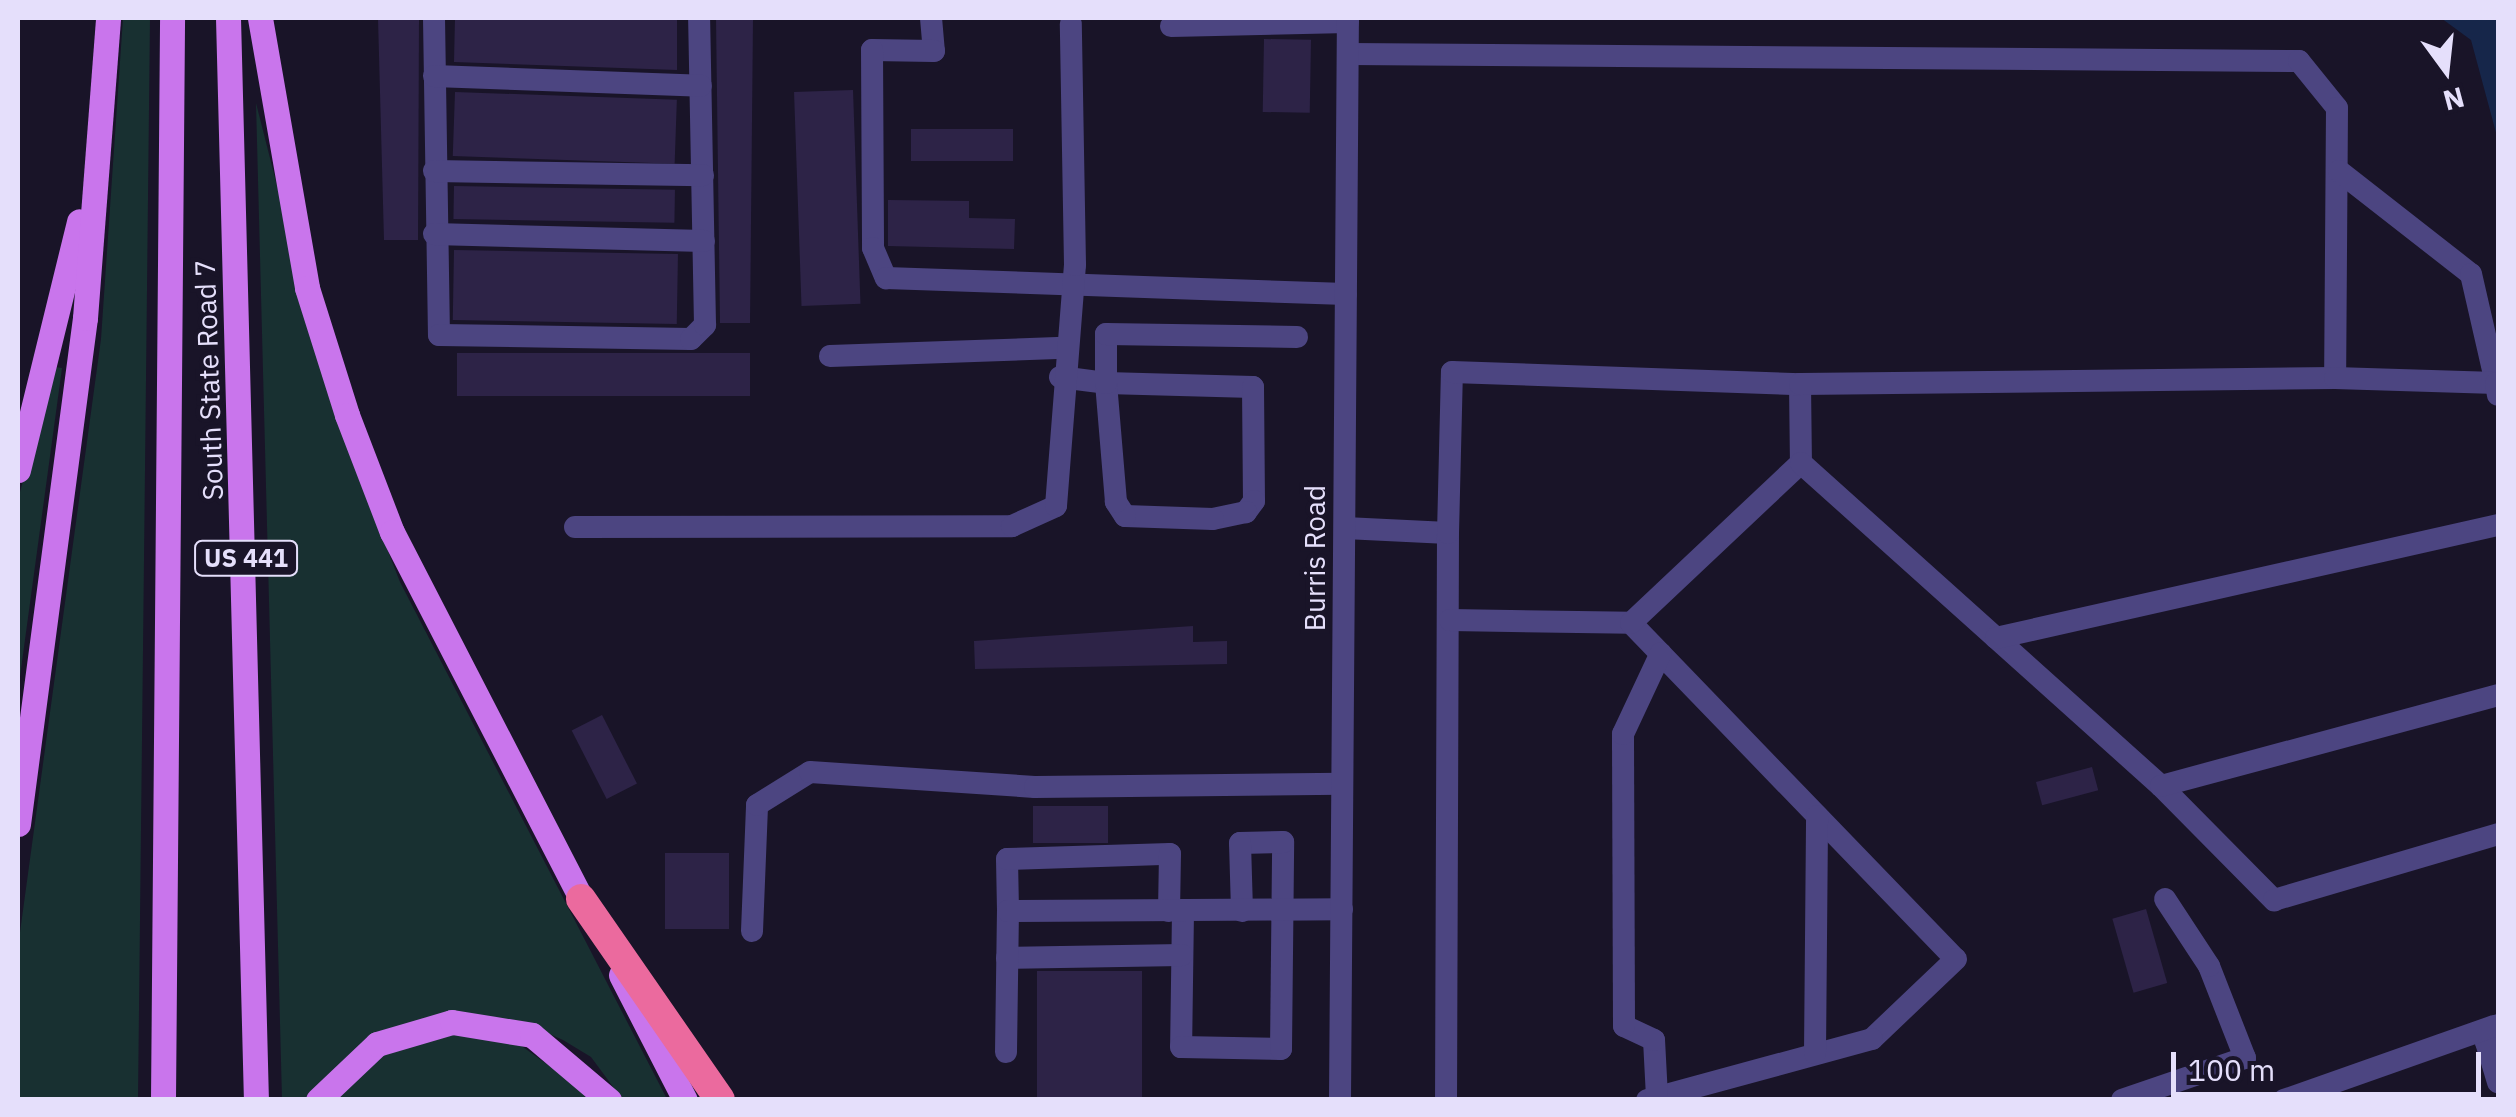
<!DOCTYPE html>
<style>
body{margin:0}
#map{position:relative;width:2516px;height:1117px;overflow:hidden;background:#191428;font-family:"IBM Plex Sans",sans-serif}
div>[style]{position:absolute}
.green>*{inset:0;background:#183031}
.water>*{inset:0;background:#16264a}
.building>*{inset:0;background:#2d2347;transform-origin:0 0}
.minor>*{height:22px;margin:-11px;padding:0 11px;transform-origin:11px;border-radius:11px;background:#4c4581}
.major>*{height:25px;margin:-12.5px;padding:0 12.5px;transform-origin:12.5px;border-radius:12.5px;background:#c975ec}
.highway>*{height:30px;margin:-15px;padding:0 15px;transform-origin:15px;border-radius:15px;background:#eb6a9e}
span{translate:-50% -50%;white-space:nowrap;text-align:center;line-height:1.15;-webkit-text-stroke:9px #191428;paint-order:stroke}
.shield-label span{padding:2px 8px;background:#191428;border:2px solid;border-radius:8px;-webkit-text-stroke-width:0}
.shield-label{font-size:25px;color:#e5dffb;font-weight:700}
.street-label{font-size:28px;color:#e5dffb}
.frame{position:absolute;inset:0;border:20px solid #e5dffb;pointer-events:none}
.north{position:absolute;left:2396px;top:20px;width:100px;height:100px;-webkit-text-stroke:8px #191428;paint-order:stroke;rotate:165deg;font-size:28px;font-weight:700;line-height:40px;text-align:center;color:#e5dffb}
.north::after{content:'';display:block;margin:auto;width:35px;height:45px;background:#e5dffb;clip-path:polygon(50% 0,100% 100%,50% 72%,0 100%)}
.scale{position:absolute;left:2171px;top:1052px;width:310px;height:45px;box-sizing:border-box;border:5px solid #e5dffb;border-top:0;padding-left:12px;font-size:30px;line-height:35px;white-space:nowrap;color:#e5dffb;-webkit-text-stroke:8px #191428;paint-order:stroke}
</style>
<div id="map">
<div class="green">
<i style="clip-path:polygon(123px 18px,150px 18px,138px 1099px,18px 1099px,18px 947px,101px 339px)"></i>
<i style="clip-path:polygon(256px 103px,336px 418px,400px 582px,667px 1099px,622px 1099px,591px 1057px,563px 1040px,520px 1021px,461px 1013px,367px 1039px,306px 1099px,282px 1099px)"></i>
<i style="clip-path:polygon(55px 367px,62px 368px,18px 691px,18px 499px)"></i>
<i style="clip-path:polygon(447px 1034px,516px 1042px,597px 1100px,332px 1100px,379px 1057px)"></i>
</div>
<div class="water">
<i style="clip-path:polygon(2441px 18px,2498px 18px,2498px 140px,2471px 40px)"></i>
</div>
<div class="building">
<i style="clip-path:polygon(378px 18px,419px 18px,418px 240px,384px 240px)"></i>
<i style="clip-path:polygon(455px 18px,677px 18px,677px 70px,454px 62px)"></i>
<i style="clip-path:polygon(716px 18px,753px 18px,750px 323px,720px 323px)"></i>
<i style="left:1264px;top:39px;width:47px;height:73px;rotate:1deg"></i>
<i style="left:853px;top:90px;width:214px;height:59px;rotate:88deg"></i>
<i style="left:455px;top:92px;width:222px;height:64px;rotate:2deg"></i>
<i style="left:1013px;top:129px;width:32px;height:102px;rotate:90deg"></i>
<i style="left:454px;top:186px;width:221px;height:33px;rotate:1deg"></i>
<i style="clip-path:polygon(888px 200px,969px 201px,969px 218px,1015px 219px,1014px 249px,888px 246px)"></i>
<i style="left:454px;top:250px;width:224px;height:70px;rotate:1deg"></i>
<i style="left:457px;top:353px;width:293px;height:43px"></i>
<i style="clip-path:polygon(1193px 626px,1193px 642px,1227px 641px,1227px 664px,975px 669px,974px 641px)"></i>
<i style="left:602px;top:715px;width:77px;height:34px;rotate:63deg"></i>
<i style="left:2092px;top:767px;width:24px;height:58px;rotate:75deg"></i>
<i style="left:1033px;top:806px;width:75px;height:37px"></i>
<i style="left:665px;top:853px;width:64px;height:76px"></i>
<i style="left:2146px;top:909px;width:77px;height:35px;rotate:74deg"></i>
<i style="left:1142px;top:971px;width:129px;height:105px;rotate:90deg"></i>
</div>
<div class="minor">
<i style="left:434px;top:18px;width:317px;rotate:89.1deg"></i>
<i style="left:439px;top:335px;width:252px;rotate:0.9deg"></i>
<i style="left:691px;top:339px;width:20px;rotate:-45deg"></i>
<i style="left:705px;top:325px;width:307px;rotate:-91.1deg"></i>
<i style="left:931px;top:18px;width:33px;rotate:85deg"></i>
<i style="left:934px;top:51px;width:62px;rotate:-179.1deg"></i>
<i style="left:872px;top:50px;width:198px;rotate:89.7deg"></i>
<i style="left:873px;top:248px;width:33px;rotate:67deg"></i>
<i style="left:886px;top:278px;width:460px;rotate:2deg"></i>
<i style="left:1171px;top:26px;width:177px;rotate:-1.3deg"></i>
<i style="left:1348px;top:54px;width:951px;rotate:0.42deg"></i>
<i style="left:2299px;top:61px;width:60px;rotate:51deg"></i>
<i style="left:2337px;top:108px;width:270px;rotate:90.4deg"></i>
<i style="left:434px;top:76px;width:267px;rotate:2.1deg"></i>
<i style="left:434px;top:171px;width:269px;rotate:0.9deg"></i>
<i style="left:2339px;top:171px;width:167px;rotate:38deg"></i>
<i style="left:2471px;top:274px;width:112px;rotate:77.1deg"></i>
<i style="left:434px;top:234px;width:270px;rotate:1.5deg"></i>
<i style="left:830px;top:356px;width:234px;rotate:-2deg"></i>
<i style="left:1060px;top:377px;width:46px;rotate:7.4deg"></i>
<i style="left:1106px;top:383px;width:147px;rotate:1.6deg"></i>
<i style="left:1253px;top:387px;width:114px;rotate:89.5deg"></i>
<i style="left:1254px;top:501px;width:14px;rotate:126deg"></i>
<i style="left:1246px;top:512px;width:34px;rotate:168deg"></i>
<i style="left:1213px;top:519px;width:88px;rotate:-178deg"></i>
<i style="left:1125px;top:516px;width:17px;rotate:-123deg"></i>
<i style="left:1116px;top:502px;width:119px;rotate:-94.8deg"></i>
<i style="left:1106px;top:383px;width:49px;rotate:-90deg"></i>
<i style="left:1106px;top:334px;width:191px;rotate:0.9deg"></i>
<i style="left:1800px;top:384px;width:79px;rotate:89.3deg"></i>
<i style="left:575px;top:527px;width:437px;rotate:-0.1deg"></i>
<i style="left:1012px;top:526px;width:48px;rotate:-24.4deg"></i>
<i style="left:1056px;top:506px;width:242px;rotate:-85.5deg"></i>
<i style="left:1075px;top:265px;width:241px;rotate:-91deg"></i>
<i style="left:1345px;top:528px;width:103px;rotate:2.8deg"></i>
<i style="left:1448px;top:533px;width:567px;rotate:90.2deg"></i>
<i style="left:1448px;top:533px;width:161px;rotate:-88.6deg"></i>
<i style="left:1452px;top:372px;width:348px;rotate:2deg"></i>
<i style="left:1800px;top:384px;width:535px;rotate:-0.64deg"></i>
<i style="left:2335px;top:378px;width:161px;rotate:1.8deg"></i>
<i style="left:2496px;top:383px;width:12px;rotate:81deg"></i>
<i style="left:1450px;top:620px;width:181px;rotate:0.9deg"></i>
<i style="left:1631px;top:623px;width:467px;rotate:46deg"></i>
<i style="left:1956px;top:959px;width:116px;rotate:136.4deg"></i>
<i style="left:1872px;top:1039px;width:233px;rotate:164.8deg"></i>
<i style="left:1631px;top:623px;width:233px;rotate:-43.3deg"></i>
<i style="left:1801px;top:463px;width:484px;rotate:41.9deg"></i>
<i style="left:2161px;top:786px;width:161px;rotate:45.3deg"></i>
<i style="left:2274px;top:900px;width:234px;rotate:-16.4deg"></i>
<i style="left:1996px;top:638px;width:515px;rotate:-12.69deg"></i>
<i style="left:2161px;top:786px;width:349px;rotate:-15.1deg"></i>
<i style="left:1008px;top:911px;width:52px;rotate:-91.1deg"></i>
<i style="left:1007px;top:859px;width:163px;rotate:-1.8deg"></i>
<i style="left:1170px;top:854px;width:57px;rotate:91deg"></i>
<i style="left:1183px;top:911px;width:136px;rotate:90.8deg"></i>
<i style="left:1181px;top:1047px;width:100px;rotate:1.1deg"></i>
<i style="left:1281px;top:1049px;width:207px;rotate:-89.4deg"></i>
<i style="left:1283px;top:842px;width:43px;rotate:178.7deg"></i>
<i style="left:1240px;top:843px;width:68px;rotate:88.3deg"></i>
<i style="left:752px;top:931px;width:126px;rotate:-87.7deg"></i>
<i style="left:757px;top:805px;width:62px;rotate:-31.9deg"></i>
<i style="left:810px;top:772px;width:225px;rotate:3.8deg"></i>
<i style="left:1035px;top:787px;width:307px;rotate:-0.6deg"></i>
<i style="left:1007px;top:958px;width:175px;rotate:-1deg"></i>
<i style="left:2498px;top:1025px;width:21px;rotate:125deg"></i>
<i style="left:2486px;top:1042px;width:42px;rotate:73.3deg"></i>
<i style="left:1006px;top:1052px;width:141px;rotate:-89.2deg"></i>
<i style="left:1008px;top:911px;width:334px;rotate:-0.3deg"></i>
<i style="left:1815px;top:1053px;width:237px;rotate:-89.5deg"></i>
<i style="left:1657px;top:1097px;width:57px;rotate:-93deg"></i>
<i style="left:1654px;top:1040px;width:33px;rotate:-155deg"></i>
<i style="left:1624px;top:1026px;width:292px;rotate:-90.2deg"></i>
<i style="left:1623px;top:734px;width:89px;rotate:-64.9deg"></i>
<i style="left:1340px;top:1100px;width:1082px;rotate:-89.58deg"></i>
<i style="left:2122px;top:1100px;width:130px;rotate:-18.9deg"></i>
<i style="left:2245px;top:1058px;width:99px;rotate:-111.4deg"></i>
<i style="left:2209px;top:966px;width:80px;rotate:-123.3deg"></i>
<i style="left:2284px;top:1100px;width:223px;rotate:-19.4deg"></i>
</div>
<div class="major">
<i style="left:228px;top:18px;width:1082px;rotate:88.52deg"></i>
<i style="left:260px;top:18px;width:274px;rotate:80.1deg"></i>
<i style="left:307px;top:288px;width:133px;rotate:72.5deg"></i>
<i style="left:347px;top:415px;width:125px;rotate:69deg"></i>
<i style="left:392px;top:532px;width:429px;rotate:62.7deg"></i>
<i style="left:18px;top:470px;width:256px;rotate:-76.2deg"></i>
<i style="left:18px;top:824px;width:510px;rotate:-82.46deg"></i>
<i style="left:85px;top:318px;width:301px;rotate:-85.6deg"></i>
<i style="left:621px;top:975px;width:140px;rotate:62.9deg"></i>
<i style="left:163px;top:1100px;width:1082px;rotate:-89.52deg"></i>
<i style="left:318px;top:1100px;width:81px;rotate:-43.5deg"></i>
<i style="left:377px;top:1044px;width:78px;rotate:-16.3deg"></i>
<i style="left:452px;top:1022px;width:81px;rotate:9.2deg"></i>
<i style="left:532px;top:1035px;width:101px;rotate:40.2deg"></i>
</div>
<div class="highway">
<i style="left:581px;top:899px;width:244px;rotate:55.3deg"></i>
</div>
<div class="shield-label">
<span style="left:246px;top:558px">US 441</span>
</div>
<div class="street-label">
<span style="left:209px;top:380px;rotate:-92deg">South State Road 7</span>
<span style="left:1315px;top:558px;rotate:-90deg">Burris Road</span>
</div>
<div class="frame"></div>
<div class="north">N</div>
<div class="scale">100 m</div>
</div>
